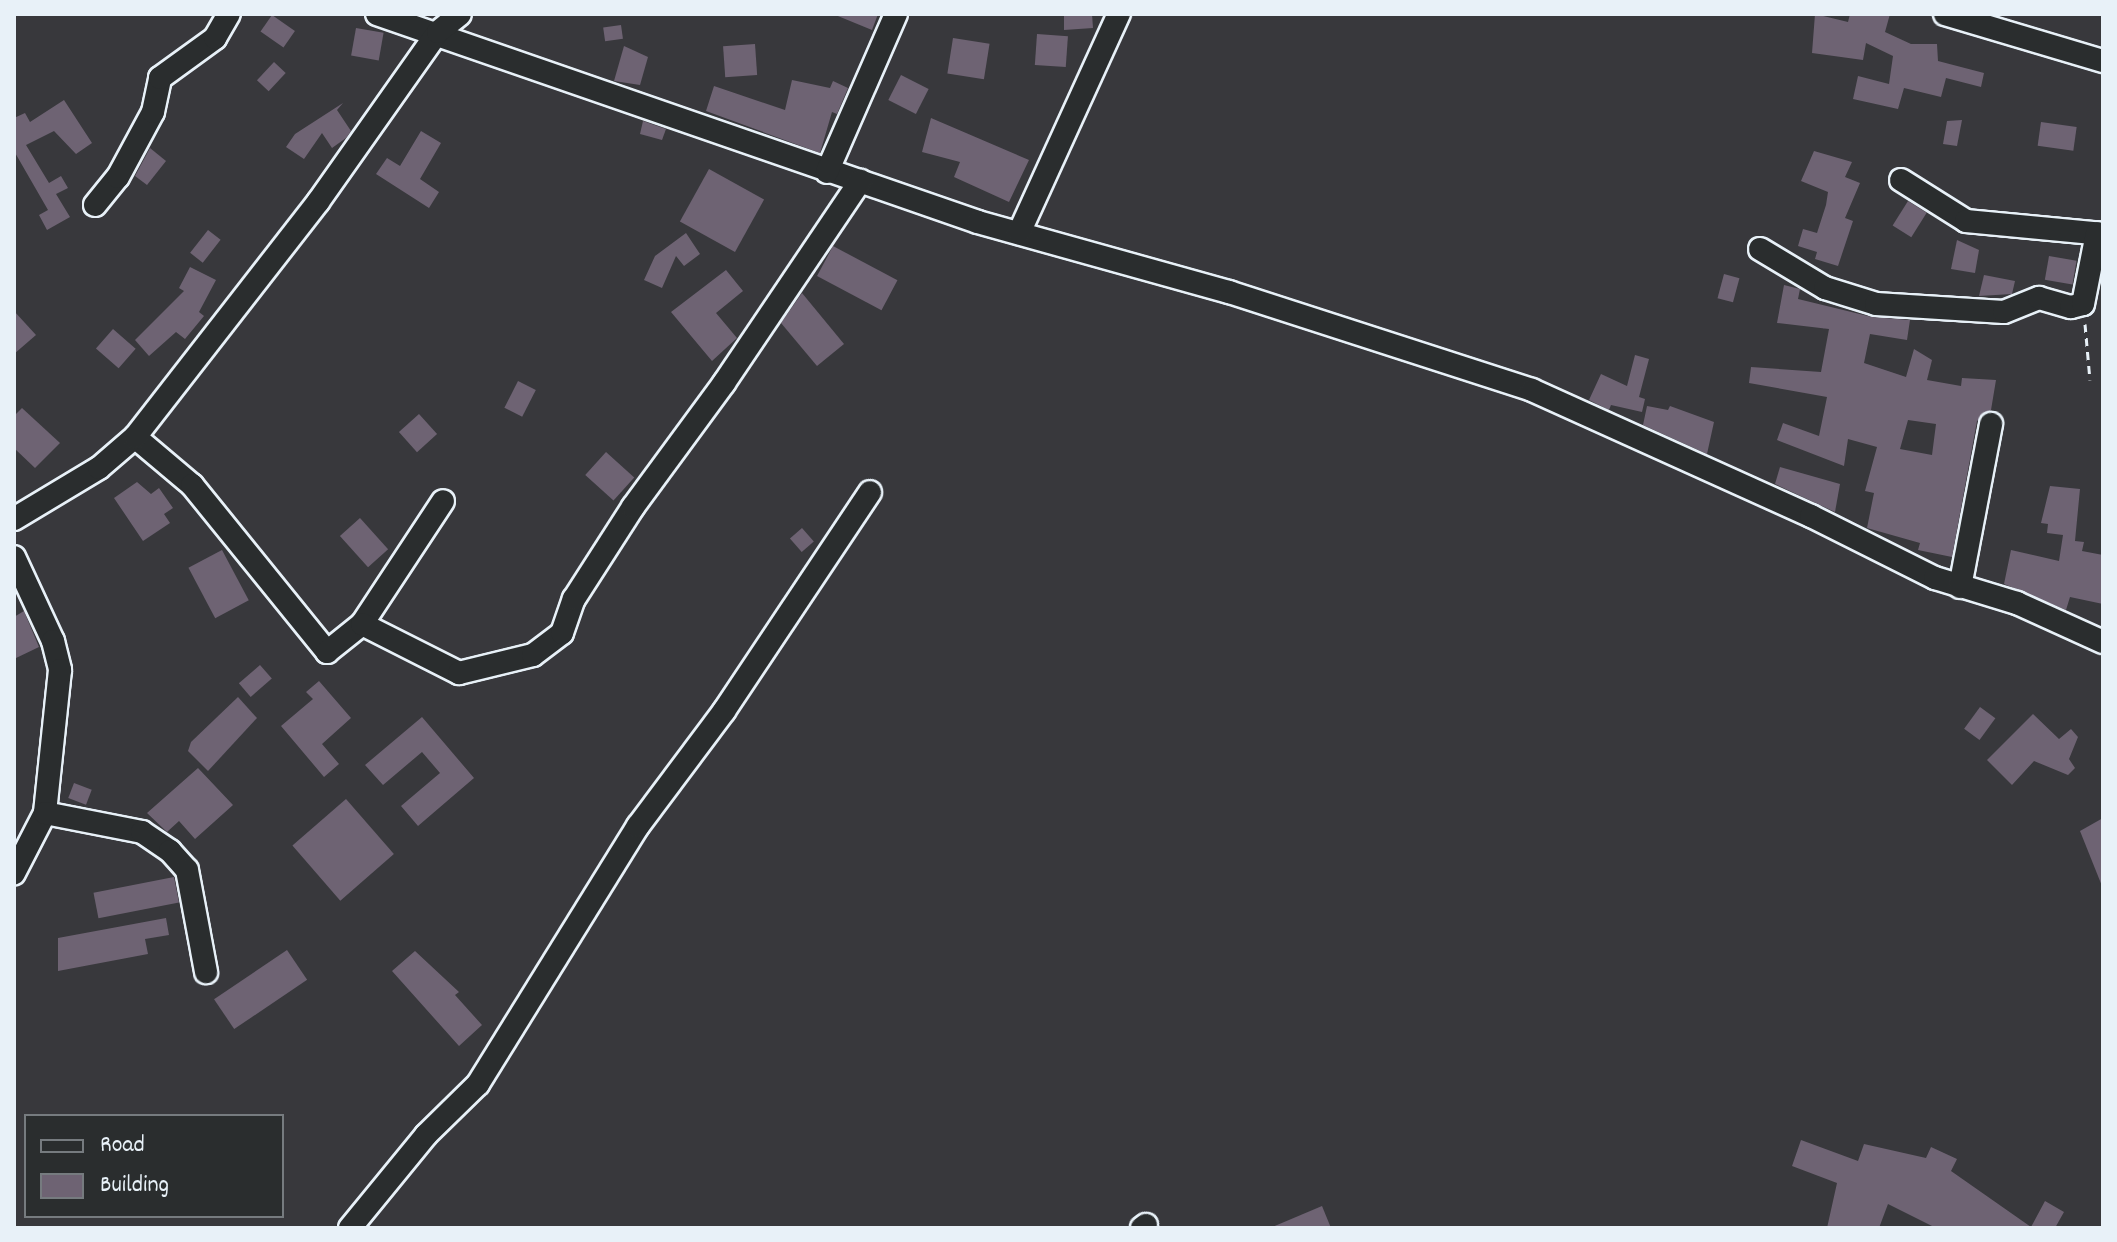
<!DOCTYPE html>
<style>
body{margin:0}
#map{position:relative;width:2117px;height:1242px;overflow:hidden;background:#38383c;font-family:Dekko,sans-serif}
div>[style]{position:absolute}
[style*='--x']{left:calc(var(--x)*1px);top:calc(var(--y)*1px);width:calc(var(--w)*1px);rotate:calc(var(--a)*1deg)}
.building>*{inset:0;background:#6e6373;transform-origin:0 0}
.path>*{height:3px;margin-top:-1.5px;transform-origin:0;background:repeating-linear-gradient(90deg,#e8f1f8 0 8px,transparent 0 14px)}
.roads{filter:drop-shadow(2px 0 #e8f1f8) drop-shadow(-2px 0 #e8f1f8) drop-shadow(0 2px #e8f1f8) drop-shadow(0 -2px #e8f1f8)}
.minor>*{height:22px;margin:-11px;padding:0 11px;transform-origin:11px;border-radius:11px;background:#2a2d2e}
span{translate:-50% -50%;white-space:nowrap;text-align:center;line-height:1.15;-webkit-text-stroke:8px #2a2d2e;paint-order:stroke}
.frame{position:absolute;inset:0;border:16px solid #e8f1f8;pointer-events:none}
.legend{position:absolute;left:24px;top:1114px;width:260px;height:104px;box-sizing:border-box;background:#2a2d2e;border:2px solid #767b7f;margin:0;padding:10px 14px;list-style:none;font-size:24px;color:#e8f1f8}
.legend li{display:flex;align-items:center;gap:16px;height:40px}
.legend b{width:40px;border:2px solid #767b7f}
</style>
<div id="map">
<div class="building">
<div style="clip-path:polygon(833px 14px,878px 14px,872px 30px)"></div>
<div style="clip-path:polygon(1064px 14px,1092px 14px,1093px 28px,1064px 30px)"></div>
<div style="clip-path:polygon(1815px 14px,1848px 22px,1850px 14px,1890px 14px,1885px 32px,1911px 44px,1937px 44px,1938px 61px,1984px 73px,1981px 87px,1946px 78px,1941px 97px,1904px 88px,1898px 109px,1853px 99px,1858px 76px,1889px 84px,1893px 56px,1866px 43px,1863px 60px,1812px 53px)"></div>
<div style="left:272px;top:15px;width:28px;height:20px;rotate:35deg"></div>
<div style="left:621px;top:25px;width:14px;height:18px;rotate:82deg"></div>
<div style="left:356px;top:28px;width:28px;height:28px;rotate:10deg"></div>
<div style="left:1037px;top:34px;width:31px;height:31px;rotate:4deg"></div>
<div style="left:953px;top:38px;width:37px;height:36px;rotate:9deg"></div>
<div style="left:755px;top:44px;width:31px;height:32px;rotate:86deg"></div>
<div style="clip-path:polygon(624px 46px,648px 57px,640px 85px,614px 81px)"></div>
<div style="left:274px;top:62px;width:16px;height:25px;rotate:43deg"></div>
<div style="left:901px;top:75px;width:31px;height:28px;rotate:27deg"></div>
<div style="clip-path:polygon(792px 80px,830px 88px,833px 81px,848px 88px,837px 114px,832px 112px,820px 153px,706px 111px,714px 86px,785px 110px)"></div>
<div style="clip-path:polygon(64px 100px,92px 143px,76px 154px,54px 131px,26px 145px,49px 183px,61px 176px,68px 188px,56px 194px,70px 217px,47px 230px,39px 215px,48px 210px,14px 151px,14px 118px,25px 113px,30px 122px)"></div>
<div style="clip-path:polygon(343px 103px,337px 110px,351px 131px,346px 138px,332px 148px,322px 133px,304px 159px,286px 147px,295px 134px)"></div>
<div style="clip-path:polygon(931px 118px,1029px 160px,1009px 202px,954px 177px,960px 162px,922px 152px)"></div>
<div style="clip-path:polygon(1962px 120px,1957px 146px,1943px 144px,1947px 121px)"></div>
<div style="clip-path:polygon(643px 121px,666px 129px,662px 140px,640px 134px)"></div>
<div style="left:2041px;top:122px;width:36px;height:24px;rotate:8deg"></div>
<div style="clip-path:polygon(421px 131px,441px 143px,420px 179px,439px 192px,429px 208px,376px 174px,387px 158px,400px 166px)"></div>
<div style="clip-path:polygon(150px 148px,166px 161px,147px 185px,135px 176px)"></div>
<div style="clip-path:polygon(1814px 151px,1852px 162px,1845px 177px,1860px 183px,1845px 218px,1853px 221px,1838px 266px,1815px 259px,1817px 252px,1798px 246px,1803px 229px,1817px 233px,1826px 205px,1828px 192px,1801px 181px)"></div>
<div style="left:709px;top:169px;width:63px;height:60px;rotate:29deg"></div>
<div style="left:1908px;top:201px;width:22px;height:29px;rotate:32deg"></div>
<div style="left:208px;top:230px;width:16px;height:29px;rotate:38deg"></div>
<div style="clip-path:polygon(686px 233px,700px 254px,684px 266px,676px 256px,662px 288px,644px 280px,655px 256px)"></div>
<div style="clip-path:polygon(1957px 240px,1979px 250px,1975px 273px,1951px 269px)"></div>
<div style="left:833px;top:246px;width:73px;height:34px;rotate:28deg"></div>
<div style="left:2049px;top:256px;width:28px;height:24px;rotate:10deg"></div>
<div style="clip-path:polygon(190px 267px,216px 280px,199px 312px,204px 316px,185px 339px,176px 332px,149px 356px,135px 340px,184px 291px,179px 288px)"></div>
<div style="clip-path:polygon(726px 270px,743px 291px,716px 313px,737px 338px,712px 361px,671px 312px)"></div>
<div style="left:1724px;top:274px;width:16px;height:25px;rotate:15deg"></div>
<div style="clip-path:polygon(1984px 275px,2015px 281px,2012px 294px,1979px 296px)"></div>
<div style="clip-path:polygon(evenodd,1784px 285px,1800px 289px,1798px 299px,1872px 317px,1910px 320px,1907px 340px,1870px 334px,1864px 363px,1906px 377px,1914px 349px,1932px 360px,1927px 380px,1961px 386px,1962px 378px,1996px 380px,1991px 410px,1977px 421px,1952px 557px,1918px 550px,1920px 543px,1867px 528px,1874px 493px,1865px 491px,1877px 447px,1848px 439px,1844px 466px,1777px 440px,1783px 423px,1819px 436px,1827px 397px,1749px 383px,1751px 367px,1821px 372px,1829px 329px,1777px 323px,1784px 285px,1908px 420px,1936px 424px,1932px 455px,1900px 449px,1908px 420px)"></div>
<div style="clip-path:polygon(802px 293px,844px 344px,817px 366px,781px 323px)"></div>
<div style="clip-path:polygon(14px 311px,36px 335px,14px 354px)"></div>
<div style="left:113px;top:329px;width:30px;height:26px;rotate:41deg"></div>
<div style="clip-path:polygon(1635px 355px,1649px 359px,1639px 397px,1645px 399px,1642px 412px,1611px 405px,1609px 410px,1589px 400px,1601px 374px,1627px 386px)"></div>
<div style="left:518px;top:381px;width:20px;height:30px;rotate:27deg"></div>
<div style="clip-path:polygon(1647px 406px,1668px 410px,1670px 406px,1714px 422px,1707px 454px,1643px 425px)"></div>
<div style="clip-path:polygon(22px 408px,60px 443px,35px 468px,14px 448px,14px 416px)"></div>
<div style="left:419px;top:414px;width:27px;height:27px;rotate:48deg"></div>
<div style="left:606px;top:452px;width:38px;height:31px;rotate:42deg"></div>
<div style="clip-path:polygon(1780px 467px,1840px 484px,1835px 512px,1775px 484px)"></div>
<div style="clip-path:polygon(137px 482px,151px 494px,159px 488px,173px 508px,164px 514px,170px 523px,143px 541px,114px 498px)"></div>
<div style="clip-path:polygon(2050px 486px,2080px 489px,2075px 541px,2084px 542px,2082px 551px,2103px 555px,2103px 604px,2070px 597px,2066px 610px,2004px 584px,2011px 550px,2059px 561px,2063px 535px,2047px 533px,2048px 524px,2041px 523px)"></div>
<div style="left:360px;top:518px;width:42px;height:27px;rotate:48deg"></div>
<div style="left:802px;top:528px;width:18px;height:16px;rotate:49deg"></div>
<div style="left:222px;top:550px;width:57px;height:38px;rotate:62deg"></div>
<div style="clip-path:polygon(24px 611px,39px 647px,14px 659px,14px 617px)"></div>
<div style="left:260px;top:665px;width:18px;height:28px;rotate:49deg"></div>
<div style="clip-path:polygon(319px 681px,351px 718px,322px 744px,339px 764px,324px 777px,281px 726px,313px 699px,306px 692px)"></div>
<div style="clip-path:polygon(238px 697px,257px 718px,208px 771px,188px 751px,191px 742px)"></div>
<div style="left:1980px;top:707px;width:19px;height:27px;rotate:36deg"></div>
<div style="clip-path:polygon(2033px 714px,2059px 739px,2071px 729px,2078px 737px,2069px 759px,2075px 768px,2068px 775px,2034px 761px,2012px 785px,1987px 760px)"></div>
<div style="clip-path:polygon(422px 717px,474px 778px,418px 826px,401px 806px,440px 773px,422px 752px,383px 785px,365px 765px)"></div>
<div style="clip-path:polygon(198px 768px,233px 805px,195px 839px,179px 821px,167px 832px,147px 813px)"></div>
<div style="left:74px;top:783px;width:19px;height:16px;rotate:21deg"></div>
<div style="left:346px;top:799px;width:73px;height:71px;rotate:49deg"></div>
<div style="clip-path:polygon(2103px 818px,2103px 886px,2102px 886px,2080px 831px)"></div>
<div style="left:174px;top:877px;width:26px;height:82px;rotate:79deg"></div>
<div style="clip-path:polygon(166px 918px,169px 935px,145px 939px,148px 954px,58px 971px,58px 938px)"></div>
<div style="left:287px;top:950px;width:36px;height:88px;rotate:56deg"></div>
<div style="clip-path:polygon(415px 951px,459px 992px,455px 995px,482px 1025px,459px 1046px,392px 971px)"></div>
<div style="clip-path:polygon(1801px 1140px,1858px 1161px,1864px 1144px,1926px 1158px,1931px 1147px,1957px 1159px,1951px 1171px,2031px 1227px,2045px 1201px,2064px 1212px,2055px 1228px,1936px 1228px,1888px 1204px,1879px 1228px,1827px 1228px,1837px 1183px,1792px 1166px)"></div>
<div style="clip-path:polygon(1322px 1206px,1331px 1228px,1270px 1228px)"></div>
</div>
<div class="path">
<div style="--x:2085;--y:324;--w:56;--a:84.9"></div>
</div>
<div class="roads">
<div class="minor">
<div style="--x:377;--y:14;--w:636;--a:19.09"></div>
<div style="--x:978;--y:222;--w:261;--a:15.6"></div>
<div style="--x:1229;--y:292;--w:318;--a:17.9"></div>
<div style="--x:1532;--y:390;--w:306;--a:24.3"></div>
<div style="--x:1811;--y:516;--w:139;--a:26.6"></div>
<div style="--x:1935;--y:578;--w:86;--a:17"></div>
<div style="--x:2017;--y:603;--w:94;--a:24.4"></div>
<div style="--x:1945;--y:14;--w:165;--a:16.6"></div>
<div style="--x:827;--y:172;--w:172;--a:-66.4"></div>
<div style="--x:1901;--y:180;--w:77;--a:32.2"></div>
<div style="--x:1966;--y:221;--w:138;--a:5.4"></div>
<div style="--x:95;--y:205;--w:36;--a:-51"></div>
<div style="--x:118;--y:177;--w:74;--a:-61.7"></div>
<div style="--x:153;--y:112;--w:35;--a:-78"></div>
<div style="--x:160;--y:78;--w:68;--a:-36"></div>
<div style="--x:215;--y:38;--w:28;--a:-60"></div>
<div style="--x:1019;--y:233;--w:241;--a:-65.5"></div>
<div style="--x:1760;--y:249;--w:76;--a:31"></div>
<div style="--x:1825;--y:288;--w:53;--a:17.4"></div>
<div style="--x:1876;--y:304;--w:128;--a:3.6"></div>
<div style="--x:2004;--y:312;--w:38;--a:-22"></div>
<div style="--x:2039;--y:298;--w:33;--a:16"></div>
<div style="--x:2071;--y:307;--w:12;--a:-14"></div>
<div style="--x:2083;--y:304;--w:72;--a:-78.8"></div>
<div style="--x:135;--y:437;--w:75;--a:40.1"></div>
<div style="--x:192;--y:485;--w:215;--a:51"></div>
<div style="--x:327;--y:652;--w:45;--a:-38.7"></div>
<div style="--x:362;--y:624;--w:147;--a:-56.6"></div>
<div style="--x:14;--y:519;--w:99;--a:-31"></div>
<div style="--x:99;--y:468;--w:48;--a:-40.7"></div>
<div style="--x:135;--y:437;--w:298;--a:-52.1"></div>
<div style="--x:318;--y:202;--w:208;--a:-54.8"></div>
<div style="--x:438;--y:32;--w:28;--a:-39"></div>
<div style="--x:14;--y:557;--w:93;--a:65.1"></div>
<div style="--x:53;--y:641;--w:30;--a:76"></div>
<div style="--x:60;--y:670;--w:144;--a:96"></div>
<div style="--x:45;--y:813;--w:68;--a:117.3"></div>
<div style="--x:1960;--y:587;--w:166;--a:-79.2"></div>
<div style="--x:362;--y:624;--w:109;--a:26.8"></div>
<div style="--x:459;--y:673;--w:76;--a:-13.7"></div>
<div style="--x:533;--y:655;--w:36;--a:-37"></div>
<div style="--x:562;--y:633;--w:36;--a:-71"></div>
<div style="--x:574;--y:599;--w:109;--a:-57.3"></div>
<div style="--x:633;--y:507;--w:154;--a:-53.7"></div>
<div style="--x:724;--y:383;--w:244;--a:-56"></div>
<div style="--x:45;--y:813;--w:99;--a:11.1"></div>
<div style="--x:142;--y:832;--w:34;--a:34"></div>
<div style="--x:170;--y:851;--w:25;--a:48"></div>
<div style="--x:187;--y:870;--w:104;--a:79.4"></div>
<div style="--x:350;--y:1228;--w:120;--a:-50.7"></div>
<div style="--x:426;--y:1135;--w:73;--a:-44.4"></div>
<div style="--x:478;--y:1084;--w:304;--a:-58.2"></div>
<div style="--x:638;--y:826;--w:144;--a:-53.2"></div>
<div style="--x:724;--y:711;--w:263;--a:-56.3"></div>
<div style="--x:1142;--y:1228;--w:5;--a:-37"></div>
</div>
</div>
<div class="frame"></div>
<ul class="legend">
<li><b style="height:10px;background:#2a2d2e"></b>Road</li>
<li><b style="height:22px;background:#6e6373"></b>Building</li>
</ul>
</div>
